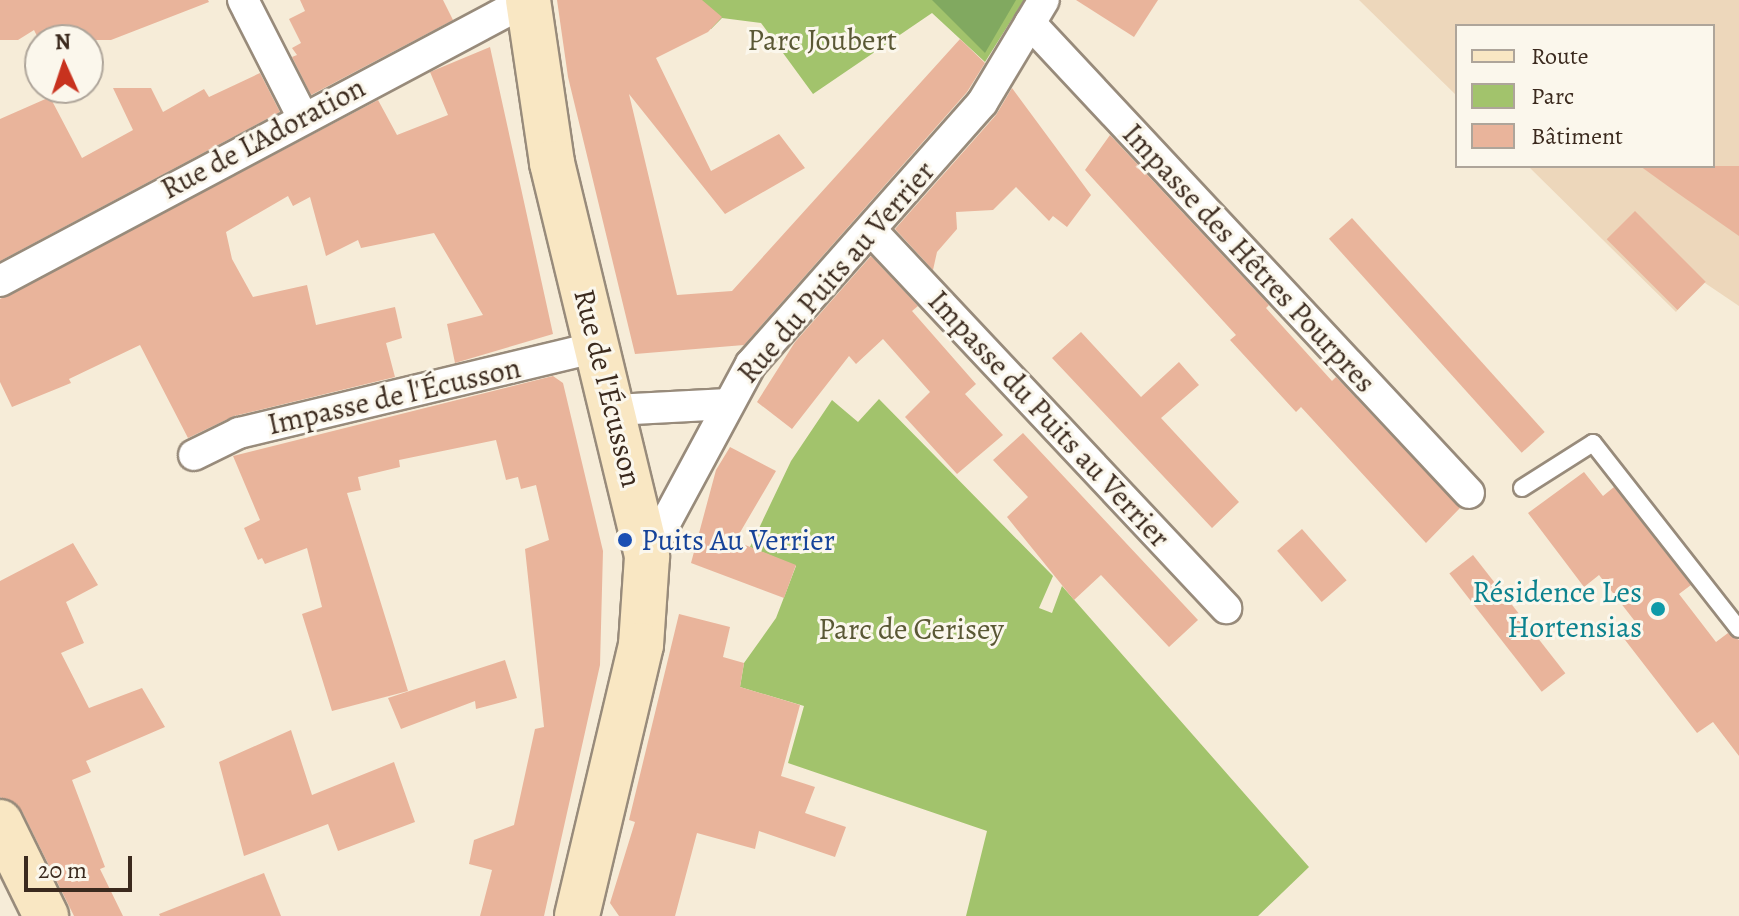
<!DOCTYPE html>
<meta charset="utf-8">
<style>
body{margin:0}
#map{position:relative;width:1739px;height:916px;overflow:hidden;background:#f6ecd8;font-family:Alegreya,serif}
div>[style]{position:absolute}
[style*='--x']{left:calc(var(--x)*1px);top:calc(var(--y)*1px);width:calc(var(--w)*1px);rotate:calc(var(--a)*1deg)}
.built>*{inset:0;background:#edd7bb}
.green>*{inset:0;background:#a2c36c}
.forest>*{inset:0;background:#81a960}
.building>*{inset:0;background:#e9b49b;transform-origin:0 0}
.roads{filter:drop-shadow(2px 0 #988b7b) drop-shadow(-2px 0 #988b7b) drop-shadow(0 2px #988b7b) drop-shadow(0 -2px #988b7b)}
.lane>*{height:16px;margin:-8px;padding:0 8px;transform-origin:8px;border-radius:8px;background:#fff}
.street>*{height:30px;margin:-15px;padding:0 15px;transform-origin:15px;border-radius:15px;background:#fff}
.secondary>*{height:44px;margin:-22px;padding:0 22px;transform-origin:22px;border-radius:22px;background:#f9e7c3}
.dots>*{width:22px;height:22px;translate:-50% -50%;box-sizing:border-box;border:4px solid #fbf7ec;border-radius:50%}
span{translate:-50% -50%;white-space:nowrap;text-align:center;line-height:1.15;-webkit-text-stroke:6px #fbf7ec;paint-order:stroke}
.park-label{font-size:30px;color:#5a5835}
.street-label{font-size:30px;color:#3b2a1e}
.transit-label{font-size:30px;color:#164399}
.left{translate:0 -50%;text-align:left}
.culture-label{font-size:30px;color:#0d838f}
.right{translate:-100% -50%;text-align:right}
.legend{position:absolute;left:1455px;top:24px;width:260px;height:144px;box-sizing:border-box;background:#fbf7ec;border:2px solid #aea59a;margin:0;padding:10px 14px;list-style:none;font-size:24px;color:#3b2a1e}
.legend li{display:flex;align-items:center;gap:16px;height:40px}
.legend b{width:40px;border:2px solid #aea59a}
.north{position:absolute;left:24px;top:24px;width:80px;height:80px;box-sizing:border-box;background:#fbf7ec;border:2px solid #aea59a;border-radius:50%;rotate:357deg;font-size:22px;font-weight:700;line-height:32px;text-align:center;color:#3b2a1e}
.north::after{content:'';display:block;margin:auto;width:28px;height:36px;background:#c8321e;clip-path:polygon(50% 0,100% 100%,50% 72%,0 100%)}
.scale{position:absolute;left:24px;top:856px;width:108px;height:36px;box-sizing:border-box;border:4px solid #3b2a1e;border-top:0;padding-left:10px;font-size:24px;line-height:28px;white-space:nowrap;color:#3b2a1e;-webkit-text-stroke:6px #fbf7ec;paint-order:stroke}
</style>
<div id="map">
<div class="built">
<div style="clip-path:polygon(1359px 0,1739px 0,1739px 306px,1702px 281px,1676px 312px,1528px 166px,1713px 166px,1713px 26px,1457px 26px,1457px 96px)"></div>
</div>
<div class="green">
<div style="clip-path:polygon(676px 0,1024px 0,985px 62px,932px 13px,813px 94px,761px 23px,722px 18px,711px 29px)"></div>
<div style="clip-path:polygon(879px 399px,1053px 576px,1039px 608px,1052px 613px,1062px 586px,1309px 867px,1258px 916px,966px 916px,987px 831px,788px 763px,804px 706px,740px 687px,744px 663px,776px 618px,796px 566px,750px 547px,791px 461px,832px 400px,858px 422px)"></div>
</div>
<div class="forest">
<div style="clip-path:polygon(932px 0,1016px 0,985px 53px)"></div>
</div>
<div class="building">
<div style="clip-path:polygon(0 0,208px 0,209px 2px,111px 40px,39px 40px,34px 30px,18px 40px,0 40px)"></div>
<div style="clip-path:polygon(300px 0,443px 0,453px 20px,311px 95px,292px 57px,297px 55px,292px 48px,301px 43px,289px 19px,305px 11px)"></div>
<div style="clip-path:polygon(557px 0,702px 0,722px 17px,708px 32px,656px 58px,711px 171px,779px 134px,805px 168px,725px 214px,629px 94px,677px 295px,732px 291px,960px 39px,985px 63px,967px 92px,744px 345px,635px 354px,568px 77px)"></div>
<div style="clip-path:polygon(1076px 0,1158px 0,1134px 37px)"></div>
<div style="clip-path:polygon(490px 47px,553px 334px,455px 363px,447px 324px,483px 315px,434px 233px,361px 248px,358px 240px,326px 256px,310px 197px,293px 206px,288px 196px,226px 232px,232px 259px,253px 297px,307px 285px,316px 325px,395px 307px,402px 338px,386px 343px,395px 377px,234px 416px,188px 438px,140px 345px,69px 379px,71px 383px,12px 407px,0 382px,0 299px,378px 100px,397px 135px,448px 115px,430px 72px)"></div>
<div style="clip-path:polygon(260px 73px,280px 112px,0 261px,0 119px,50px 97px,82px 158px,133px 130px,113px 88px,151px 88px,163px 112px,204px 89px,209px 97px)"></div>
<div style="clip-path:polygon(1012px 88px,1091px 195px,1067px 227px,1053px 216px,1049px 221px,1016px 187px,993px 210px,956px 212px,957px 229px,937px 252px,933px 270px,895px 229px,996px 115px)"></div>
<div style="clip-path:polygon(1110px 135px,1269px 305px,1266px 308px,1332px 381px,1336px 377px,1460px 508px,1426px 543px,1301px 407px,1296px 412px,1230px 340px,1236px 335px,1085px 170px)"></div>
<div style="clip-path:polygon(1640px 166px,1739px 166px,1739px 236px,1676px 192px)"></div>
<div style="left:1635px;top:211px;width:100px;height:40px;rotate:45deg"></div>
<div style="left:1352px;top:218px;width:288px;height:31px;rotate:48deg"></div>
<div style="clip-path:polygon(871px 256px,918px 306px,912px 311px,976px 384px,965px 394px,1003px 435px,957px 474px,905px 417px,930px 392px,883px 339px,856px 364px,849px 356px,792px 429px,757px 402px,795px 342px)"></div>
<div style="clip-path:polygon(1081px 332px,1141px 397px,1179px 362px,1199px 385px,1161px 418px,1239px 502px,1212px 528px,1052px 358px)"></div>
<div style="clip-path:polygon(553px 376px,563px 383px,603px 551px,600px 665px,544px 916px,480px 916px,492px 870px,469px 864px,474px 840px,514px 825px,535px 729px,544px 727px,525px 549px,549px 540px,536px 485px,521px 489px,518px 477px,506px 480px,496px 440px,399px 460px,400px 467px,358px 477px,361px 490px,347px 493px,408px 691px,332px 711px,302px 614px,322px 607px,307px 548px,265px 564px,262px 558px,258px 560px,244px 528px,260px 520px,233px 456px)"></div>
<div style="clip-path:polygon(1023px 433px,1198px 620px,1169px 647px,1101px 575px,1074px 600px,1007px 517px,1028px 497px,993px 460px)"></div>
<div style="clip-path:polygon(730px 447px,776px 471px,735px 541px,796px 565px,784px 598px,691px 563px,716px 470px)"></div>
<div style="clip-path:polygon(1584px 472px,1603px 496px,1614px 487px,1691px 585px,1679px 594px,1716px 642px,1728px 633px,1739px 640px,1739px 756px,1713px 722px,1697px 733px,1622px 636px,1637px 624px,1599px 575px,1584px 587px,1528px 513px)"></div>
<div style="left:1302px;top:529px;width:68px;height:33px;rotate:49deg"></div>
<div style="clip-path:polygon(73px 543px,98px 585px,66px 602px,84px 643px,61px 653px,89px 708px,142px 688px,165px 727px,86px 761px,91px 772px,72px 780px,105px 867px,100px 869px,123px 916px,74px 916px,22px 811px,0 797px,0 581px)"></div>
<div style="left:1473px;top:555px;width:150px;height:30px;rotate:52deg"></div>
<div style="clip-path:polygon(679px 614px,730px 627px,723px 657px,744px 663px,740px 687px,800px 705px,781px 776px,815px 787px,805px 813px,846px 827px,835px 857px,759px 831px,755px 849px,697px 833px,675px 916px,619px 916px,610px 903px,635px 822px,629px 820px)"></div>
<div style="clip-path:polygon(505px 660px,517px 698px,476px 709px,475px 701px,401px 729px,388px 698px)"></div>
<div style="clip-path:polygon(291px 730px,312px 795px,394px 762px,415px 822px,338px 851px,328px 824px,244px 856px,219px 762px)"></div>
<div style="clip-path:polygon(264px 873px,281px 916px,160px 916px,159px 914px)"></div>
</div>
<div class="roads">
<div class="lane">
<div style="--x:1522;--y:488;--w:84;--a:-32.4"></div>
<div style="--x:1593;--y:443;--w:236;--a:51.9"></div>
</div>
<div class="street">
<div style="--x:243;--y:0;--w:130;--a:63"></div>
<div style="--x:1030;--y:23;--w:643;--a:46.95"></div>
<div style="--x:871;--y:230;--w:519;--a:46.8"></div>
<div style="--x:0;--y:281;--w:598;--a:-28.02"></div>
<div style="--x:614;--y:410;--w:114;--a:-3"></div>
<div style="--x:194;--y:455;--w:50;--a:-26.1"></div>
<div style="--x:239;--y:433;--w:369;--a:-13.5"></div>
<div style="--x:647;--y:557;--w:219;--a:-61.7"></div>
<div style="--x:751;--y:364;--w:349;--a:-48.5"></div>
<div style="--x:982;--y:103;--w:120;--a:-59"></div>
</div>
<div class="secondary">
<div style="--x:528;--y:0;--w:165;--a:81.6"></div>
<div style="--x:552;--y:163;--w:405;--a:76.4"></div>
<div style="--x:647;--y:557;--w:88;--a:93.9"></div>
<div style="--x:641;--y:645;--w:278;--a:103.3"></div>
<div style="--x:0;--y:822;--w:105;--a:63.9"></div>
</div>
</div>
<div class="dots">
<div style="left:625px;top:540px;background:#1a4fb4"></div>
<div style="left:1658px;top:609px;background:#0f9aa8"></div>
</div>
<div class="park-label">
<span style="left:822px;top:40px">Parc Joubert</span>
<span style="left:911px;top:629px">Parc de Cerisey</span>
</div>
<div class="street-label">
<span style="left:263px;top:138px;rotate:-28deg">Rue de L'Adoration</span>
<span style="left:1249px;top:258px;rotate:47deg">Impasse des Hêtres Pourpres</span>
<span style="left:836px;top:272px;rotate:-49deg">Rue du Puits au Verrier</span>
<span style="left:608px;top:388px;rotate:76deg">Rue de l'Écusson</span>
<span style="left:394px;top:396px;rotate:-13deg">Impasse de l'Écusson</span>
<span style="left:1049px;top:419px;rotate:47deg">Impasse du Puits au Verrier</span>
</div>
<div class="transit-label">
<span class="left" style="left:641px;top:540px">Puits Au Verrier</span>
</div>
<div class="culture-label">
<span class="right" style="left:1642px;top:609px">Résidence Les<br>Hortensias</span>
</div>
<ul class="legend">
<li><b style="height:10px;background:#f9e7c3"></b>Route</li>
<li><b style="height:22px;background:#a2c36c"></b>Parc</li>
<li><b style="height:22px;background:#e9b49b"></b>Bâtiment</li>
</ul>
<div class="north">N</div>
<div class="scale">20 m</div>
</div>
